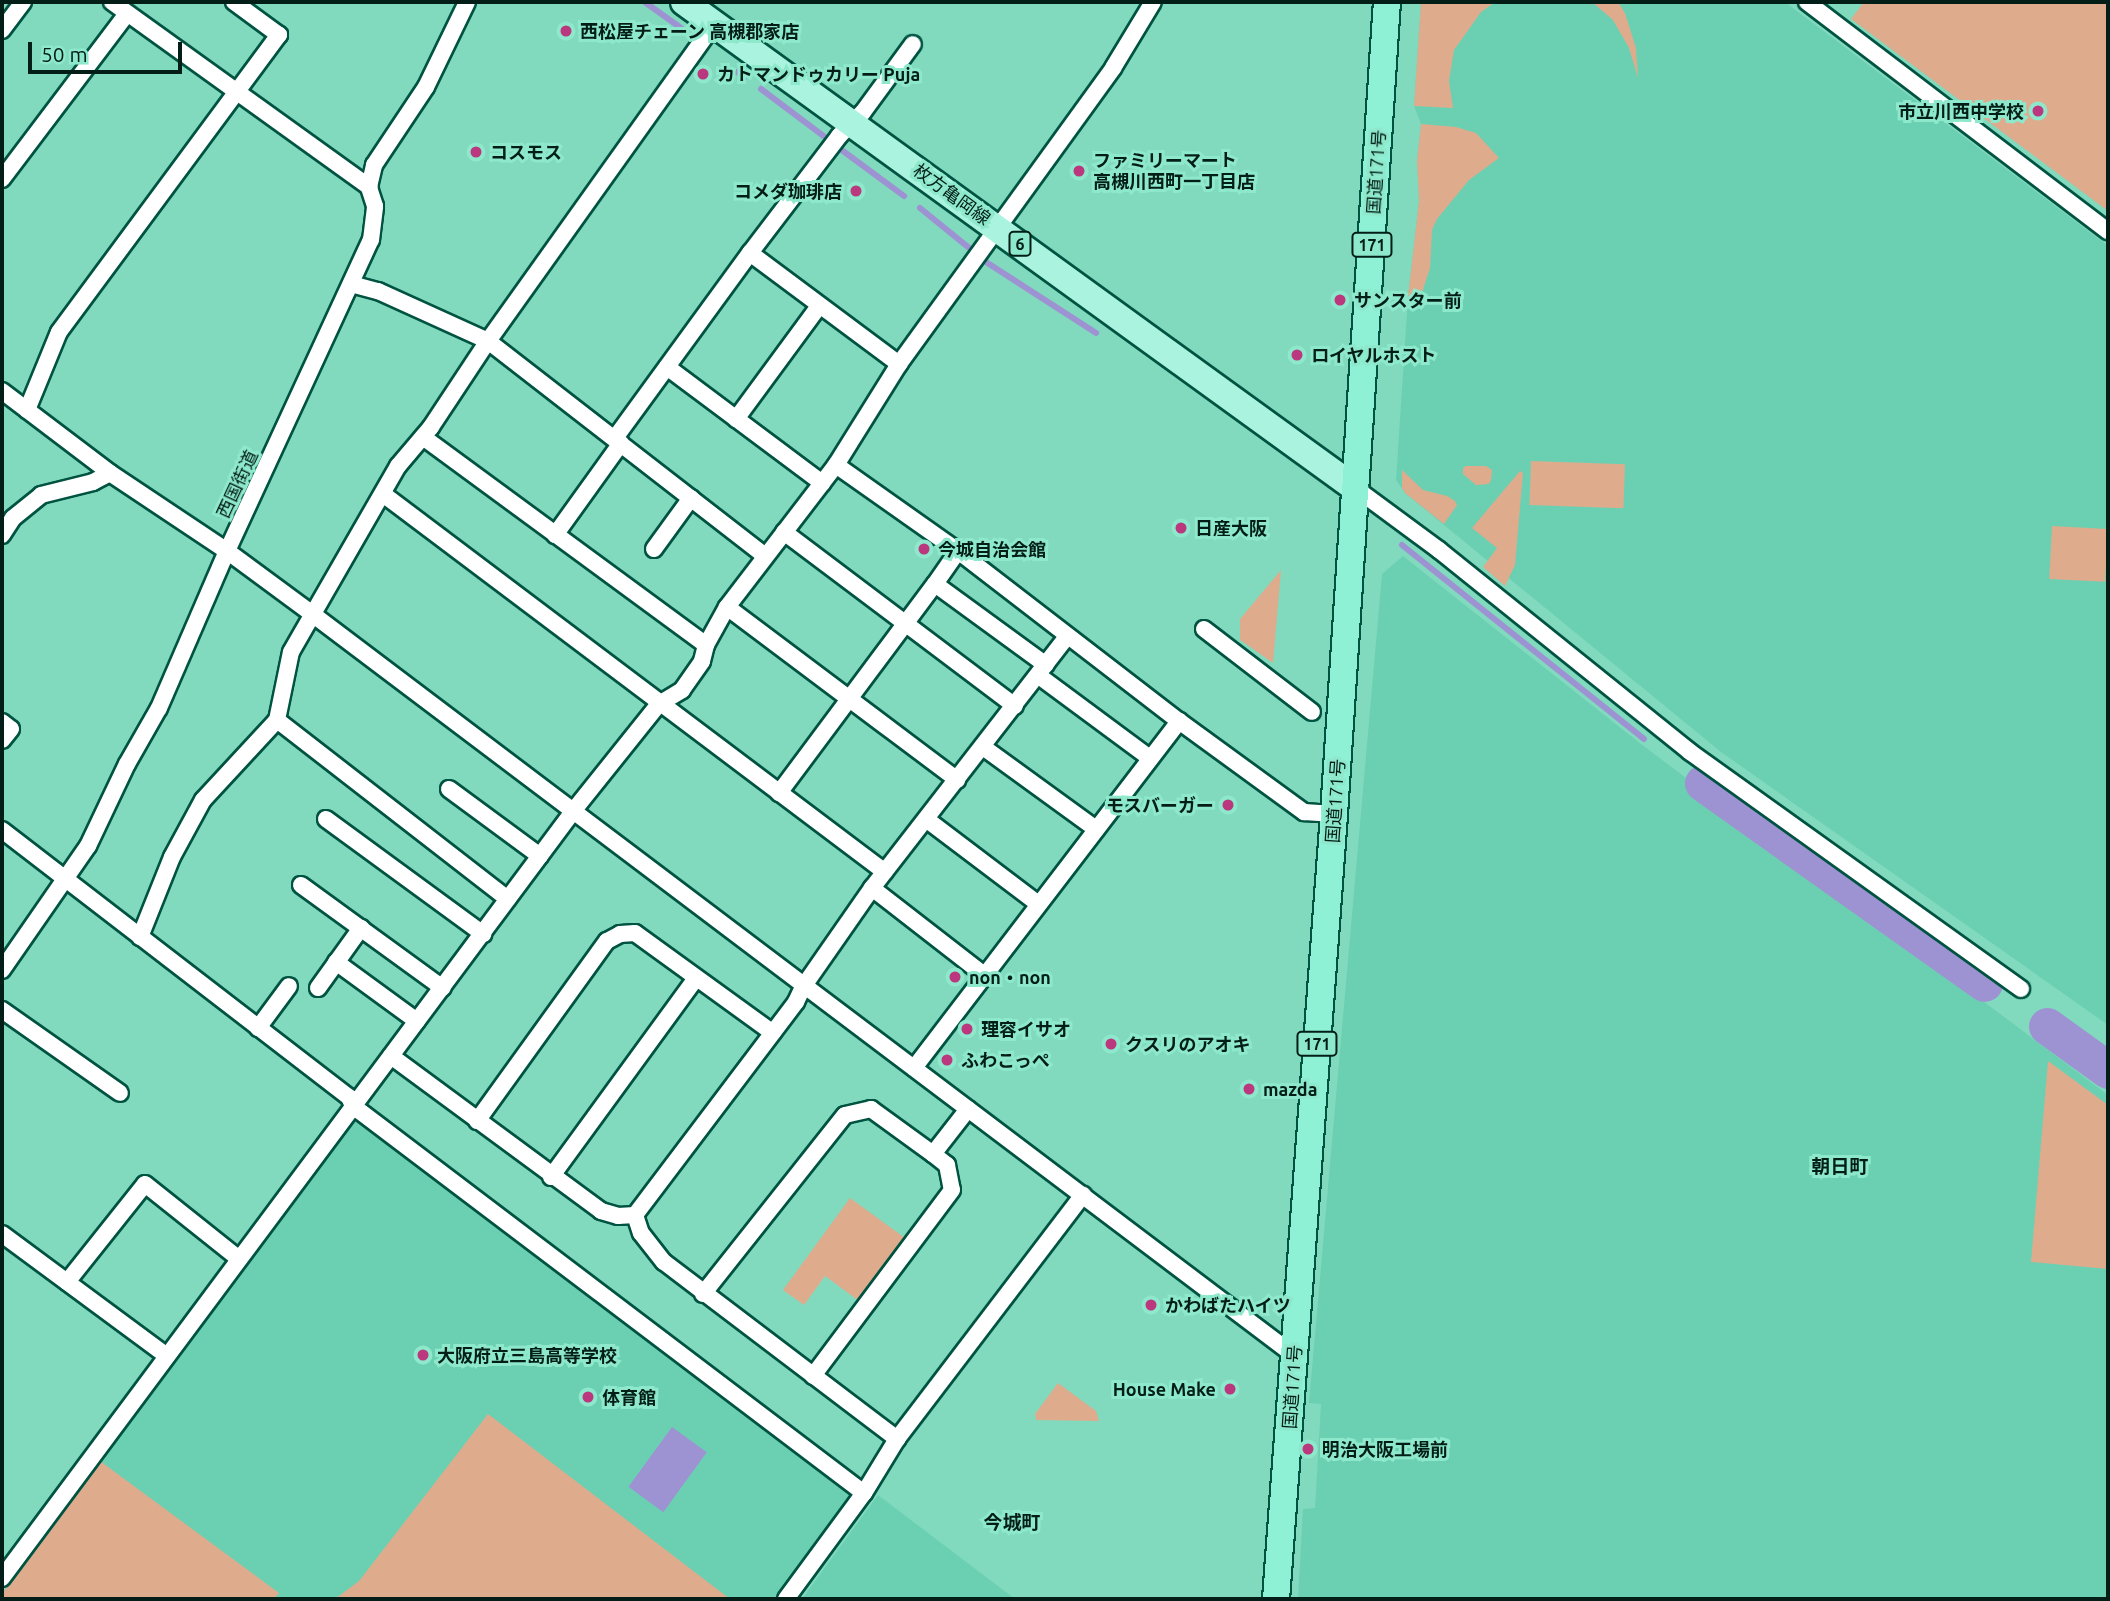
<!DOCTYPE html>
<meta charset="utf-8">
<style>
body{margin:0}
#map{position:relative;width:2110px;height:1601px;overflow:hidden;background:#81dabe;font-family:Ubuntu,"Noto Sans JP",sans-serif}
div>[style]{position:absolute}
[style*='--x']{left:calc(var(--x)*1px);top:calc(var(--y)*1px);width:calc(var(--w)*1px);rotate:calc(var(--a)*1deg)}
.built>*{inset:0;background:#6bd0b2}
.green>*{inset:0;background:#deab8d;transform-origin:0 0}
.water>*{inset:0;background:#9e93d2;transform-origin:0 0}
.stream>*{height:6px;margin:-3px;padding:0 3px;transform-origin:3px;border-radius:3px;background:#9e93d2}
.river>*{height:37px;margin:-18.5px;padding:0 18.5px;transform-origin:18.5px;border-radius:18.5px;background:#9e93d2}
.roads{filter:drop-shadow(2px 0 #005341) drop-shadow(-2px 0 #005341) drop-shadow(0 2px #005341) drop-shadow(0 -2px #005341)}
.minor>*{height:16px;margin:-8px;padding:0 8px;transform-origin:8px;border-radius:8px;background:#fff}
.primary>*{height:26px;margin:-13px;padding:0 13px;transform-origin:13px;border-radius:13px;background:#aaf4df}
.trunk>*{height:26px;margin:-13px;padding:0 13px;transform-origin:13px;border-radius:13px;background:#8ef0d4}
.dots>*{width:19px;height:19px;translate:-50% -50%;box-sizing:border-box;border:4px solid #8ee8cb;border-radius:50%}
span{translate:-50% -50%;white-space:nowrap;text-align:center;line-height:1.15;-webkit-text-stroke:6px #8ee8cb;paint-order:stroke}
.shield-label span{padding:2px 5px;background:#8ee8cb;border:2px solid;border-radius:5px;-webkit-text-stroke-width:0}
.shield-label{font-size:16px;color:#021e16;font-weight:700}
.poi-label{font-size:18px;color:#021e16;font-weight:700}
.left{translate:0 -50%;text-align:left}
.right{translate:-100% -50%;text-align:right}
.street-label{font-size:18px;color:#021e16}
.neighbourhood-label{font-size:19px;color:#021e16;font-weight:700}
.frame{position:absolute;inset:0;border:4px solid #021e16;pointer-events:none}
.scale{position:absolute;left:28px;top:42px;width:154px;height:32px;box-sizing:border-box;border:4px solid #021e16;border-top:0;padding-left:9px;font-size:21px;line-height:24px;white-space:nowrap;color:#021e16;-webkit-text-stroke:5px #8ee8cb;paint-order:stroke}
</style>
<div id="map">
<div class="built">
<div style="clip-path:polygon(1421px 2px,1785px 2px,2108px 246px,2108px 1025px,1721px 752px,1405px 493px,1396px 480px,1408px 297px,1419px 201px,1417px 161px,1421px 124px,1414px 106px)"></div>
<div style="clip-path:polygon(1403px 556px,1641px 744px,2108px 1095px,2108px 1599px,1298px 1599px,1303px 1509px,1315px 1508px,1321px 1404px,1309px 1403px,1382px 574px)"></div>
<div style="clip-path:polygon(359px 1121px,852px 1494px,851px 1502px,778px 1599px,2px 1599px,2px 1594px,348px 1122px)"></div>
<div style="clip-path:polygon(878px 1495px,1015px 1599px,802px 1599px)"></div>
</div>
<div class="green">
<div style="clip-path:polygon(1421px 2px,1495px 2px,1481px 12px,1454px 50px,1449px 81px,1453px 108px,1414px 106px)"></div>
<div style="clip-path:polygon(1592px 2px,1618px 2px,1625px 13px,1636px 48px,1638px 78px,1629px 48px,1613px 20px)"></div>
<div style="clip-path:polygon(1864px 2px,2108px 2px,2108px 211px,1851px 19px)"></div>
<div style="clip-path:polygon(1421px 124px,1456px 127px,1476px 133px,1499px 158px,1469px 180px,1437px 219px,1432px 230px,1430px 268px,1420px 299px,1408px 297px,1419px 201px,1417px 161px)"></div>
<div style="left:1531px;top:461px;width:94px;height:44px;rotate:2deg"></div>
<div style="clip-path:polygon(1466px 466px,1486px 466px,1492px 470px,1491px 480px,1489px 484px,1476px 485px,1463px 474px,1463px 468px)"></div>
<div style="clip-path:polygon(1402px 470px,1423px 490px,1447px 496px,1455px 501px,1457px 505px,1444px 524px,1405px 493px,1402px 488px)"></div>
<div style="clip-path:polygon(1520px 471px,1523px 473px,1515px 565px,1505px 586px,1483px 567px,1497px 548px,1472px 528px)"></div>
<div style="left:2052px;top:526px;width:56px;height:53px;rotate:3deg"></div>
<div style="clip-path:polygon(1281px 570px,1273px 663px,1240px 640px,1240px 619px)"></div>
<div style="clip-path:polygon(2048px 1061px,2108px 1105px,2108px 1269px,2031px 1262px)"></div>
<div style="clip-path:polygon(850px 1198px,905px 1238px,859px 1301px,825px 1276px,804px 1305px,783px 1290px)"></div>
<div style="clip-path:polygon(1058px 1383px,1096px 1411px,1099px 1421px,1036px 1420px,1035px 1414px)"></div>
<div style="clip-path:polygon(488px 1414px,730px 1599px,335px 1599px,359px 1581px)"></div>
<div style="clip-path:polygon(100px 1461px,279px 1593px,274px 1599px,2px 1599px,2px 1594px)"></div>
</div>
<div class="water">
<div style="left:672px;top:1427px;width:43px;height:74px;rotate:36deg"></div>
</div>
<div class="stream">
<div style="--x:646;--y:3;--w:43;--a:35.5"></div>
<div style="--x:737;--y:72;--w:9;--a:32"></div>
<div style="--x:761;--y:89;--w:85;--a:36.9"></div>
<div style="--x:839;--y:148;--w:81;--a:36.4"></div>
<div style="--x:920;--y:208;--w:62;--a:39.1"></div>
<div style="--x:986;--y:262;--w:131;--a:32.8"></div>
<div style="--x:1402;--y:545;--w:310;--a:38.7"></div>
</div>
<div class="river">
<div style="--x:1703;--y:783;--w:345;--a:35.4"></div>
<div style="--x:2047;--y:1026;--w:75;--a:35.8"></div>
</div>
<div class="roads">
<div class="minor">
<div style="--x:112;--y:2;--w:317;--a:35.7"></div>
<div style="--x:1807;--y:2;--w:378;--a:37.3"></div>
<div style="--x:2;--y:30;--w:35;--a:-53"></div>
<div style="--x:2;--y:179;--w:207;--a:-52.9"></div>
<div style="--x:750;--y:253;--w:186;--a:36.7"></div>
<div style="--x:351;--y:284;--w:28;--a:15"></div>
<div style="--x:378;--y:291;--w:121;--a:24.4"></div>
<div style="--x:488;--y:341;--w:351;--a:37.8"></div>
<div style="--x:667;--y:367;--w:194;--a:36.8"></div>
<div style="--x:2;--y:391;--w:136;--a:37.2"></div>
<div style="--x:110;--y:473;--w:141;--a:33.7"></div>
<div style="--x:227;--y:551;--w:104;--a:36.4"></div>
<div style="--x:311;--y:613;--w:1232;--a:37.05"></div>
<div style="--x:27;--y:410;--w:84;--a:-67.7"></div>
<div style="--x:59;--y:332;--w:370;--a:-53.5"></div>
<div style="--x:279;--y:35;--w:56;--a:-143.7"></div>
<div style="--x:736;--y:419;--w:140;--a:-53.7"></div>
<div style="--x:423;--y:437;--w:351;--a:36.3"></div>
<div style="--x:615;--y:438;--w:229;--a:-53.9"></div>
<div style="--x:750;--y:253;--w:147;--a:-52.7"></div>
<div style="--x:839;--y:136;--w:34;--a:-45"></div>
<div style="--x:863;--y:112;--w:84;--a:-53.7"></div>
<div style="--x:836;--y:465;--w:149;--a:35.2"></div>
<div style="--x:958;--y:551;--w:279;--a:37.6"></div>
<div style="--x:1179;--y:721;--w:155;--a:36.1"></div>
<div style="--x:1304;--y:812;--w:30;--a:4"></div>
<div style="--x:1355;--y:488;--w:104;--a:36.4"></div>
<div style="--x:1439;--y:550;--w:322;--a:38.8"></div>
<div style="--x:1690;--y:752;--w:407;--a:35.6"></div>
<div style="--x:383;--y:494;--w:628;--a:36.98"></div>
<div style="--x:784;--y:532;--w:289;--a:37"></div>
<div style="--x:2;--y:535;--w:20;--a:-57"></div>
<div style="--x:13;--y:518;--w:36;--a:-39"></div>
<div style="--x:41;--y:495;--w:54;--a:-14"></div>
<div style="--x:93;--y:482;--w:19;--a:-28"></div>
<div style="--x:555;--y:535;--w:113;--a:-54.3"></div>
<div style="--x:654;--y:549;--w:63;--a:-54"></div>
<div style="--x:935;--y:584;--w:40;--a:-55.1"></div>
<div style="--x:727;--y:607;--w:288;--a:36.9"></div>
<div style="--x:1204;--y:629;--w:136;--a:37.5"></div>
<div style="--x:1039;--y:676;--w:138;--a:36.5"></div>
<div style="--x:277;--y:720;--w:292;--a:37.8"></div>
<div style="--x:2;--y:722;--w:11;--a:38"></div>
<div style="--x:11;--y:729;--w:14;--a:129"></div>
<div style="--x:983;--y:747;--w:140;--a:36"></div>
<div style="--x:449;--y:789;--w:113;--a:36.4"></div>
<div style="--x:779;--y:793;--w:261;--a:-53.3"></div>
<div style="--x:935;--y:584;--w:137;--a:36.1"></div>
<div style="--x:326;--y:819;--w:195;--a:36.2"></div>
<div style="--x:926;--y:819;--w:139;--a:37.1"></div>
<div style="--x:2;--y:830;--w:438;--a:37.6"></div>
<div style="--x:349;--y:1097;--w:10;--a:66"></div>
<div style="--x:353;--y:1106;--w:641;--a:37.14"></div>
<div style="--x:301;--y:885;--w:175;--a:36"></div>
<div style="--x:872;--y:888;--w:140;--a:37.8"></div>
<div style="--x:140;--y:937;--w:86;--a:-68.2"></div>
<div style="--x:172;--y:857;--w:65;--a:-61.5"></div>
<div style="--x:203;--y:800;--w:109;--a:-47.2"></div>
<div style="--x:277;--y:720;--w:69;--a:-78.4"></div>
<div style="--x:291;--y:652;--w:215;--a:-60.1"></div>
<div style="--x:398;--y:466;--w:51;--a:-49.8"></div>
<div style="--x:431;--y:427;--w:103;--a:-56.5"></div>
<div style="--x:488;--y:341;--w:389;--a:-54.5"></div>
<div style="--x:336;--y:962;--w:100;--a:36.1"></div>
<div style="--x:2;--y:970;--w:151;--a:-55.3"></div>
<div style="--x:88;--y:846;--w:91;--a:-64.6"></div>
<div style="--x:127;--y:764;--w:64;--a:-60.3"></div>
<div style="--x:159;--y:708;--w:171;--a:-66.6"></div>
<div style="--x:227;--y:551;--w:343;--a:-65.2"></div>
<div style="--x:371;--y:240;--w:34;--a:-83"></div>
<div style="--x:375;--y:206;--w:20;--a:-108"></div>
<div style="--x:369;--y:187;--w:23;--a:-77"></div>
<div style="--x:374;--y:165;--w:94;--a:-56.3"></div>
<div style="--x:426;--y:87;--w:94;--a:-64.2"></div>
<div style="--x:318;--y:988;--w:74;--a:-54.4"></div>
<div style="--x:2;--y:1010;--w:144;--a:35.1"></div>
<div style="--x:258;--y:1028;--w:52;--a:-53.6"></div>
<div style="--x:391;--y:1056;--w:261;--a:36.4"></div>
<div style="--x:601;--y:1211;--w:18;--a:16"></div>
<div style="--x:618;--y:1216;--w:17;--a:-3"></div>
<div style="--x:635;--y:1215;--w:19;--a:72"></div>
<div style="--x:641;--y:1233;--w:37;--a:52"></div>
<div style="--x:664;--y:1262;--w:293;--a:37.2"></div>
<div style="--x:914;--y:1068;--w:437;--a:-52.6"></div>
<div style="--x:477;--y:1121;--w:222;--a:-54.2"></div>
<div style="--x:607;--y:941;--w:15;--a:-28"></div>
<div style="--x:620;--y:934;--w:15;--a:-4"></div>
<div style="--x:635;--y:933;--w:170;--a:35.9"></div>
<div style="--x:933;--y:1154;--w:57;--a:-52.1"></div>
<div style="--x:551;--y:1177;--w:246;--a:-53.9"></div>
<div style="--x:635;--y:1215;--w:267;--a:-52.9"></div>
<div style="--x:796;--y:1002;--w:17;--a:-65"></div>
<div style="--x:803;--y:987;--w:121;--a:-55.1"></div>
<div style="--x:872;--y:888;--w:318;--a:-52.2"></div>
<div style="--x:2;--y:1234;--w:205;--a:36.5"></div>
<div style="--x:67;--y:1282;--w:125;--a:-51.5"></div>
<div style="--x:145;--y:1184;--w:120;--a:38.6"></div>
<div style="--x:703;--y:1294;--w:228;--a:-51.6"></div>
<div style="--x:845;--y:1115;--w:27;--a:-13"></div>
<div style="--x:871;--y:1109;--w:77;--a:36"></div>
<div style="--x:933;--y:1154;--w:18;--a:38"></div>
<div style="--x:947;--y:1165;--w:25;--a:79"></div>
<div style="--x:952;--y:1190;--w:232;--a:126.8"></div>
<div style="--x:2;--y:1578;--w:958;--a:-53.32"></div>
<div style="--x:574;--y:810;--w:136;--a:-51.3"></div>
<div style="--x:659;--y:704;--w:27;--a:-31"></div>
<div style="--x:682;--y:690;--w:35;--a:-55"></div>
<div style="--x:702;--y:661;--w:16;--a:-76"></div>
<div style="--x:706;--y:645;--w:43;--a:-61.1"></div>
<div style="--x:727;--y:607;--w:179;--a:-52.5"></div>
<div style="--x:836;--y:465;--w:119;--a:-58"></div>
<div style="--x:899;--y:364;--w:365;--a:-54.1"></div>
<div style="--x:1113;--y:68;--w:77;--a:-58.8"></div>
<div style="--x:786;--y:1599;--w:132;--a:-53.7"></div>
<div style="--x:864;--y:1493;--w:63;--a:-58.6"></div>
<div style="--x:897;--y:1439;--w:307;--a:-52.7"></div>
</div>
<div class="primary">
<div style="--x:684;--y:2;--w:829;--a:35.92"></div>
</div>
<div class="trunk">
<div style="--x:1276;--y:1599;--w:787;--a:-85.77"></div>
<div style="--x:1334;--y:814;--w:814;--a:-86.27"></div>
</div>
</div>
<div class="dots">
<div style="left:566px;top:31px;background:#bb387e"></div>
<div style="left:703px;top:74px;background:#bb387e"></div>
<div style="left:2038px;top:111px;background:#bb387e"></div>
<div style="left:476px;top:152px;background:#bb387e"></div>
<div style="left:1079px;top:171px;background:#bb387e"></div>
<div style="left:856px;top:191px;background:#bb387e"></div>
<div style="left:1340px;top:300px;background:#bb387e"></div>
<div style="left:1297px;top:355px;background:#bb387e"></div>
<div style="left:1181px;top:528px;background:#bb387e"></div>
<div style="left:924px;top:549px;background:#bb387e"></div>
<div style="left:1228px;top:805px;background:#bb387e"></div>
<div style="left:955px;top:977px;background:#bb387e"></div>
<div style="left:967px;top:1029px;background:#bb387e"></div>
<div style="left:1111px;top:1044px;background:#bb387e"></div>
<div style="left:947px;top:1060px;background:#bb387e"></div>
<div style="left:1249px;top:1089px;background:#bb387e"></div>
<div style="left:1151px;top:1305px;background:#bb387e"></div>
<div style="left:423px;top:1355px;background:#bb387e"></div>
<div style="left:1230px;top:1389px;background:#bb387e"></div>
<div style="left:588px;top:1397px;background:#bb387e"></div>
<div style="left:1308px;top:1449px;background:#bb387e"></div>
</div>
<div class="shield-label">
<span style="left:1020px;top:244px">6</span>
<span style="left:1372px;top:245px">171</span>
<span style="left:1317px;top:1044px">171</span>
</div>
<div class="poi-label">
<span class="left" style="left:580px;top:31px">西松屋チェーン 高槻郡家店</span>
<span class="left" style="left:717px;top:74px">カトマンドゥカリー Puja</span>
<span class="right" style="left:2024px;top:111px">市立川西中学校</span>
<span class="left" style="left:490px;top:152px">コスモス</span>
<span class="left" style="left:1093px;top:171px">ファミリーマート<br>高槻川西町一丁目店</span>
<span class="right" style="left:842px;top:191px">コメダ珈琲店</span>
<span class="left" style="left:1354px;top:300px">サンスター前</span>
<span class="left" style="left:1311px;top:355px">ロイヤルホスト</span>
<span class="left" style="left:1195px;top:528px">日産大阪</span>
<span class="left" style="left:938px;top:549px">今城自治会館</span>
<span class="right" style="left:1214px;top:805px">モスバーガー</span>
<span class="left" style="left:969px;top:977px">non・non</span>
<span class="left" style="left:981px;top:1029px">理容イサオ</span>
<span class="left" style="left:1125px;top:1044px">クスリのアオキ</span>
<span class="left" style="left:961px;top:1060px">ふわこっぺ</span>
<span class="left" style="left:1263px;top:1089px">mazda</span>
<span class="left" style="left:1165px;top:1305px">かわばたハイツ</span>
<span class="left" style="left:437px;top:1355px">大阪府立三島高等学校</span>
<span class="right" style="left:1216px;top:1389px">House Make</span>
<span class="left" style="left:602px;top:1397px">体育館</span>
<span class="left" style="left:1322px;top:1449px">明治大阪工場前</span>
</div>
<div class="street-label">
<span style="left:1376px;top:172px;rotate:-86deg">国道171号</span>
<span style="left:952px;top:194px;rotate:36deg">枚方亀岡線</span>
<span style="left:237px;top:484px;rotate:-65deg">西国街道</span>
<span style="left:1335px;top:801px;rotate:-86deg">国道171号</span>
<span style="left:1292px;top:1387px;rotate:-86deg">国道171号</span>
</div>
<div class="neighbourhood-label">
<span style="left:1840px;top:1167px">朝日町</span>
<span style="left:1012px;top:1523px">今城町</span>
</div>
<div class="frame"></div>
<div class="scale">50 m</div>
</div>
